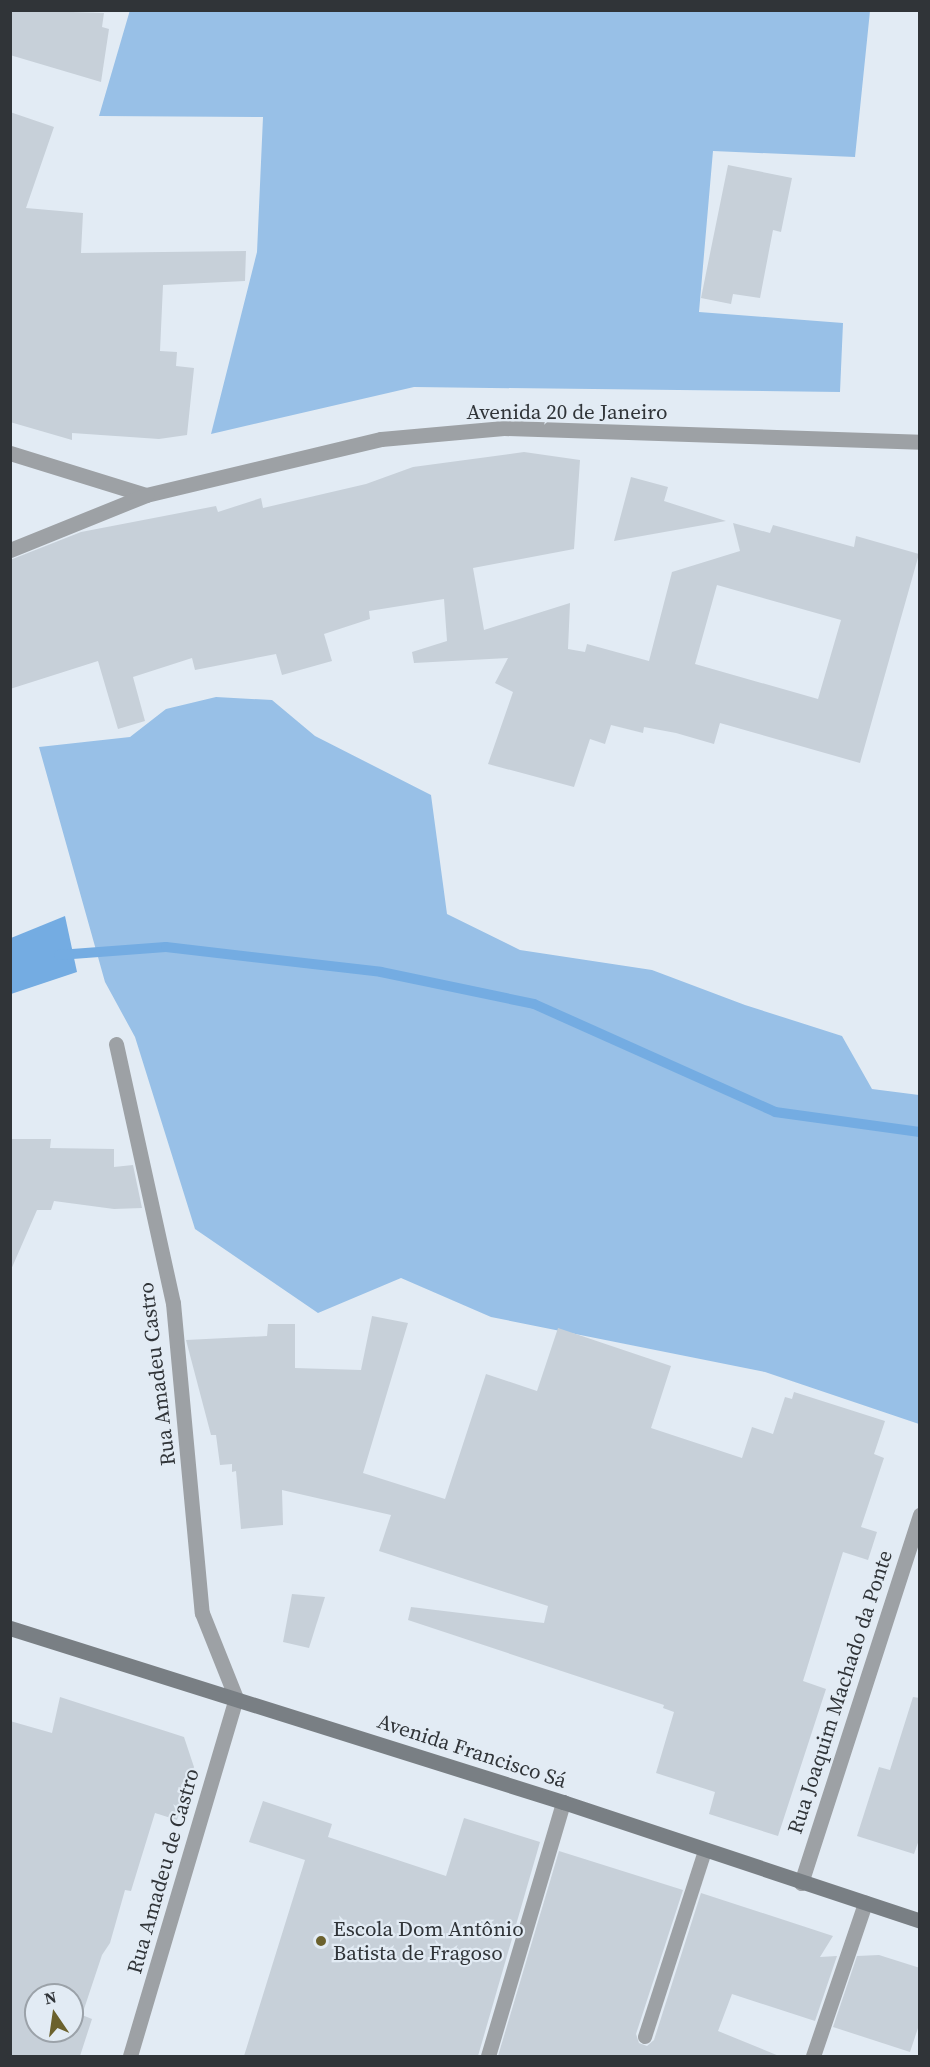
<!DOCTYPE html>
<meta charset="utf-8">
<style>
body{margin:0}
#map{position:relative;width:930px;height:2067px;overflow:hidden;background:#e2ebf4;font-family:"Source Serif 4",serif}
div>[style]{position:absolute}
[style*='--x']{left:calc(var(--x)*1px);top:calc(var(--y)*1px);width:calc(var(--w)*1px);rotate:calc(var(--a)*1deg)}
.green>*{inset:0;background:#98c0e7}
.water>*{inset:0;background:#74ace2}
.stream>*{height:10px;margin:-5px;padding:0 5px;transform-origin:5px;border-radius:5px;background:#74ace2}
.building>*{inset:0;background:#c7d0d9}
.service>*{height:14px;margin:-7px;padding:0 7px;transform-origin:7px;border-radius:7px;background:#9da1a5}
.minor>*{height:15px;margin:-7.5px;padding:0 7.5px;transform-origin:7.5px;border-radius:7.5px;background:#9da1a5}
.secondary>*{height:15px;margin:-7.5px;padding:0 7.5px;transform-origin:7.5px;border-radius:7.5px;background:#797f84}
.dots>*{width:16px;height:16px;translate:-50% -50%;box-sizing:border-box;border:3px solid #e2ebf4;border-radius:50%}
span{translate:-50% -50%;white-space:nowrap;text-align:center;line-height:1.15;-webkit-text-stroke:4.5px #e2ebf4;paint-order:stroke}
.street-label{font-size:21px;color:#303438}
.poi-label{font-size:21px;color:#303438}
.left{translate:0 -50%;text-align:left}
.frame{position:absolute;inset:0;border:12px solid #303438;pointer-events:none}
.north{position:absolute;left:24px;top:1983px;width:60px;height:60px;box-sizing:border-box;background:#e2ebf4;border:2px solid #9ba2a9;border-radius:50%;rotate:347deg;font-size:16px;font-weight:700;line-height:24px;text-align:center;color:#303438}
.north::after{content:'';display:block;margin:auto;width:21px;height:27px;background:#6b612d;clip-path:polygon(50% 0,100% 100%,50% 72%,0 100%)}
</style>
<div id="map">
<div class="green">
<div style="clip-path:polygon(130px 10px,870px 11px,855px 157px,713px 151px,699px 312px,843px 323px,840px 392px,414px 387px,211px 434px,257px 252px,263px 117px,99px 116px)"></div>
<div style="clip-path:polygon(216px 697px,272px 700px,315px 736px,431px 795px,447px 914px,520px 950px,652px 970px,745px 1005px,842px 1036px,872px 1089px,919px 1095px,919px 1424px,765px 1372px,491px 1317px,401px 1278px,318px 1313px,195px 1229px,135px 1037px,105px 982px,39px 747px,130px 737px,166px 709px)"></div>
</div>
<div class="water">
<div style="clip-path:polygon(65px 916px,77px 972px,11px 994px,11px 938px)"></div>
</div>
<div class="stream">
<div style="--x:59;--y:955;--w:107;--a:-4.3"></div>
<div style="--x:166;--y:947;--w:216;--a:6.6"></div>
<div style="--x:381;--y:972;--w:156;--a:11.8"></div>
<div style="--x:534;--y:1004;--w:264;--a:24.1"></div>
<div style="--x:775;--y:1112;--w:146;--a:7.9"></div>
</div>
<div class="building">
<div style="clip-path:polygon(10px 10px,104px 13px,102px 27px,109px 29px,101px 82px,10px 55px)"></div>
<div style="clip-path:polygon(10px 112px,54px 127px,26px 208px,83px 213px,81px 253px,246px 251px,245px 281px,163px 285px,160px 351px,177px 352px,176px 366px,194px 368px,187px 435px,159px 439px,72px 433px,72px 440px,10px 422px)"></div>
<div style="clip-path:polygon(728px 165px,792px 178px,781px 232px,773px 230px,760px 298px,733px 294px,731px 304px,701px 298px)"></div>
<div style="clip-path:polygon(evenodd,524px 452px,580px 460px,574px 549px,473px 568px,484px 630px,570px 603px,568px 649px,585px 652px,587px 644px,649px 661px,672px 572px,740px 551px,733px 523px,770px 533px,773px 525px,854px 547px,856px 536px,919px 554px,860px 763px,720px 723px,714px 744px,676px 733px,644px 727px,643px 733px,611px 725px,605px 744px,590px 739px,574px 787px,488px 764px,513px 692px,495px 683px,508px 658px,414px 663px,412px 652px,447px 641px,444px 599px,369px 611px,370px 619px,324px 634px,332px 661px,282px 675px,276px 654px,195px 670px,192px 658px,133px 677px,145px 721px,118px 729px,98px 661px,10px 689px,10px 560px,81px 532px,216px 506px,218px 512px,261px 498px,263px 508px,366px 484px,413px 467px,524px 452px,717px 585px,841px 620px,818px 699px,695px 664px,717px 585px)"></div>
<div style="clip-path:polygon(631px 477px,668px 487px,664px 501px,726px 521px,614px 541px)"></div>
<div style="clip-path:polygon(10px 1139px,51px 1139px,50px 1148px,114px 1149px,114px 1167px,133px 1165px,142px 1208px,114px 1209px,54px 1201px,51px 1210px,37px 1210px,10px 1272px)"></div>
<div style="clip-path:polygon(372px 1316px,408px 1323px,363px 1473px,445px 1499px,486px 1374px,537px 1391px,558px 1328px,671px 1366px,651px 1428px,742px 1458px,752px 1427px,773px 1434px,785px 1397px,792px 1399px,794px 1392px,885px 1421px,874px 1454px,884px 1458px,861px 1527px,877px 1532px,868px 1560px,843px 1552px,803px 1681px,826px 1689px,778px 1836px,709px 1814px,715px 1792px,656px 1773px,674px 1712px,663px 1708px,664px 1705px,408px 1620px,411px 1607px,544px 1623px,548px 1606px,379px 1551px,391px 1515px,282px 1490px,283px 1525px,241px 1529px,236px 1471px,232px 1472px,232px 1464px,220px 1465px,216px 1435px,211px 1435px,186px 1340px,267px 1336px,268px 1324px,295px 1324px,295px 1368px,361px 1370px)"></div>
<div style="clip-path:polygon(292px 1594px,325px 1597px,309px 1648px,283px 1642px)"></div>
<div style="clip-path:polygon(evenodd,60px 1697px,184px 1737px,194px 1767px,177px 1820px,155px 1813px,131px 1891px,125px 1890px,110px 1943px,102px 1955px,82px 2015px,92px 2019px,80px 2056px,10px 2056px,10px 1721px,52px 1733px,60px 1697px,36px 1995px,72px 1995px,72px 2031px,36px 2031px,36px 1995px)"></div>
<div style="clip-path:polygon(913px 1697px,920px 1698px,920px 1837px,914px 1854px,857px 1836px,879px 1767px,890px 1770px)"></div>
<div style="clip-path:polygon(263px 1801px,332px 1824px,328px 1837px,446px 1876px,464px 1818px,540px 1842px,478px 2056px,244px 2056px,305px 1860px,249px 1842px)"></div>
<div style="clip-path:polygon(559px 1851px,683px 1890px,636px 2034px,639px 2043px,647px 2046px,654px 2040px,701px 1893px,833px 1936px,820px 1957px,837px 1956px,815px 2021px,732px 1994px,718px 2031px,779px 2056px,498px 2056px)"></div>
<div style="clip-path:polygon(879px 1955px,920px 1968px,920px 2022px,910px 2052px,833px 2027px,857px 1956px)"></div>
</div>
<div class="service">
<div style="--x:645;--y:2037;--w:195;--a:-72.1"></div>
</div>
<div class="minor">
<div style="--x:10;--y:453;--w:142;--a:17.2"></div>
<div style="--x:146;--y:495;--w:242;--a:-13.4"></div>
<div style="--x:381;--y:439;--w:123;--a:-5.1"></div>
<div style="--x:504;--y:428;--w:416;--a:1.9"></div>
<div style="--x:10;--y:550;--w:147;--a:-22"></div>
<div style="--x:116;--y:1044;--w:265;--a:77.6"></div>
<div style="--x:173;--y:1303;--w:311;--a:84.7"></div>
<div style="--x:202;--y:1613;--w:92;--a:68.2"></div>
<div style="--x:236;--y:1698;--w:373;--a:106.5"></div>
<div style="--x:801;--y:1883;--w:387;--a:-72.1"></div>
<div style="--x:488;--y:2056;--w:265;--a:-73.5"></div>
<div style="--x:813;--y:2056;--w:162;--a:-71.2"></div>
</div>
<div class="secondary">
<div style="--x:10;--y:1628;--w:580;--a:17.47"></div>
<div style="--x:563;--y:1802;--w:376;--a:18.4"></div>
</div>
<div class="dots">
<div style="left:321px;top:1941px;background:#6b612d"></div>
</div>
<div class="street-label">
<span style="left:567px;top:412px">Avenida 20 de Janeiro</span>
<span style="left:157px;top:1374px;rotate:-97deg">Rua Amadeu Castro</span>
<span style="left:840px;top:1692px;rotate:-72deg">Rua Joaquim Machado da Ponte</span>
<span style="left:472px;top:1751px;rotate:18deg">Avenida Francisco Sá</span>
<span style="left:163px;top:1871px;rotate:-74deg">Rua Amadeu de Castro</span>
</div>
<div class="poi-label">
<span class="left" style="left:333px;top:1941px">Escola Dom Antônio<br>Batista de Fragoso</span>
</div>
<div class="frame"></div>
<div class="north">N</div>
</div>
